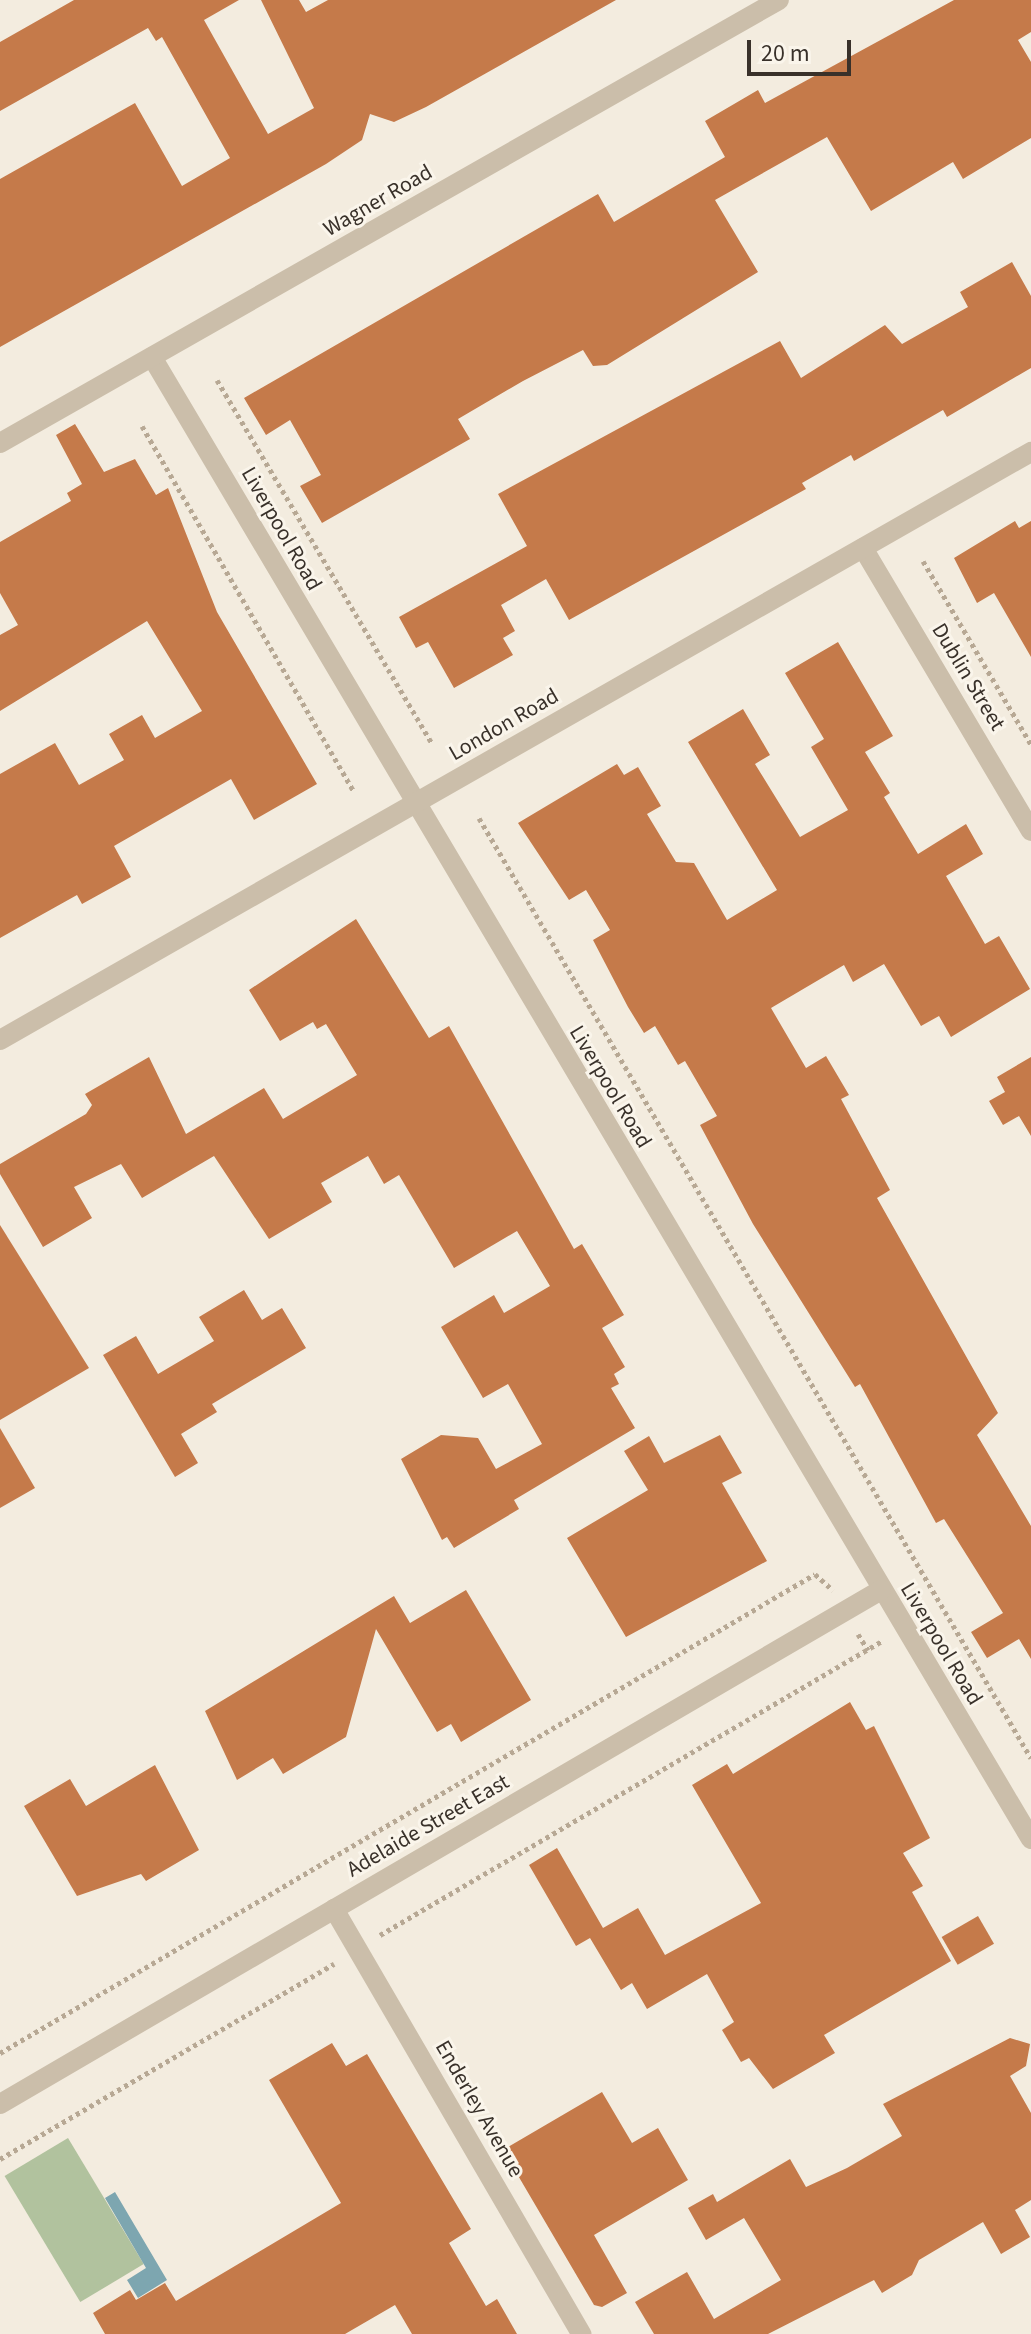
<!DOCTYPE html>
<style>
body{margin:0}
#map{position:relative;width:1031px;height:2334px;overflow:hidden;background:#f3ecdf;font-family:"Source Sans 3",sans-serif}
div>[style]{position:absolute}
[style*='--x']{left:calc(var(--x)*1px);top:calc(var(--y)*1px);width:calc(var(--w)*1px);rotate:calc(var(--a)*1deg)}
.green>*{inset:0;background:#b1c29e;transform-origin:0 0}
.water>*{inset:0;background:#7da6b0}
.building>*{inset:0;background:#c57a4a;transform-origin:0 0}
.path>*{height:5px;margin-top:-2.5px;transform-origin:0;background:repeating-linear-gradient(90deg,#b7a894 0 4px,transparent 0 8px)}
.minor>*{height:20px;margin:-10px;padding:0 10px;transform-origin:10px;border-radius:10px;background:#cbbeaa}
.tertiary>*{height:20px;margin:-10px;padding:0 10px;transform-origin:10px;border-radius:10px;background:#cbbeaa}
span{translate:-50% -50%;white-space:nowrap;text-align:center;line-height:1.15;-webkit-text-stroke:6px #faf5eb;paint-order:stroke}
.street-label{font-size:22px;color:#39312a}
.scale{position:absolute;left:747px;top:40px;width:104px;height:36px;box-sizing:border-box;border:4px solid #39312a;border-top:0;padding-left:10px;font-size:24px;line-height:28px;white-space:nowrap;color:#39312a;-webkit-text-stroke:6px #faf5eb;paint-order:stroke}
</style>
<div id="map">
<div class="green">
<div style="left:68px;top:2138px;width:147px;height:74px;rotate:59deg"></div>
</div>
<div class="water">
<div style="clip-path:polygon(115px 2192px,167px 2280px,138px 2298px,127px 2280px,146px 2268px,105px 2198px)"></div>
</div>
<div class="building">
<div style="clip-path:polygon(74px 0,239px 0,204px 20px,268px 134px,314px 108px,261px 0,299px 0,306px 12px,328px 0,616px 0,426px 107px,394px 122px,370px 114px,362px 140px,326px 164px,0 347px,0 179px,135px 103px,182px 186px,230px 158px,162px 37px,156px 41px,148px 28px,0 111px,0 42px)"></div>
<div style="clip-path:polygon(954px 0,1031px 0,1031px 32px,1018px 40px,1031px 62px,1031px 138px,963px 179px,953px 162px,871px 211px,827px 137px,715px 200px,758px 272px,607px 365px,593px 366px,583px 350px,523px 381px,458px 419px,470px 439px,322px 523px,300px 486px,321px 475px,290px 420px,266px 435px,244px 398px,598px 194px,614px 222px,725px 157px,705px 121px,758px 90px,765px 103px)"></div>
<div style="clip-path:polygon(1012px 262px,1031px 296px,1031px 368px,947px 417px,943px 410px,854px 461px,851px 455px,802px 483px,806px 489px,569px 620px,546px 579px,501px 605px,515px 631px,503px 638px,513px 655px,454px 688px,428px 642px,416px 648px,399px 617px,527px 546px,498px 494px,780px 341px,801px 378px,885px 325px,902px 344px,968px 307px,960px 292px)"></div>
<div style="clip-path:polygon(75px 424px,104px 472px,135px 459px,156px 495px,168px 488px,217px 612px,317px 784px,254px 820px,231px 779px,114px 846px,131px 877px,82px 904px,77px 895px,0 938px,0 774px,55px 743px,79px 785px,124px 760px,109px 734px,142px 715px,155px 738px,202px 711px,147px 621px,0 711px,0 635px,18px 625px,0 593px,0 542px,71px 501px,67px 493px,82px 484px,56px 435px)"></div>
<div style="clip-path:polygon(1015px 521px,1019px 528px,1031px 521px,1031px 657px,994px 593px,977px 603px,954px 558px)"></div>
<div style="clip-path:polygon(838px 642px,893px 736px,865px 752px,890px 793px,884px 797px,918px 854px,966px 824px,983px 854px,946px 876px,985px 944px,999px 936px,1030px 989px,951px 1037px,939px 1016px,921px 1026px,884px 964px,853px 982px,844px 965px,771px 1008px,806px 1068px,826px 1056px,849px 1095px,841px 1099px,890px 1190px,877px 1198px,998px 1413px,977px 1435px,1031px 1526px,1031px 1659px,1019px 1639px,987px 1658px,971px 1632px,1003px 1613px,944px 1519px,936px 1523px,860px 1384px,855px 1387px,753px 1224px,700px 1125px,717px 1116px,685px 1061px,678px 1065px,655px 1026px,644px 1033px,628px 1007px,593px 940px,610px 930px,586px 890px,569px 900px,518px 823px,617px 764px,624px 775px,638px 767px,661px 806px,647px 814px,676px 862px,694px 863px,727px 920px,777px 890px,688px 742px,743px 709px,770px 755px,755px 764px,800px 837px,848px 810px,811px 747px,824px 739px,785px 673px)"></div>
<div style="clip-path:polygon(356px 919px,429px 1038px,449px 1026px,574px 1249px,582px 1244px,624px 1315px,602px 1328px,625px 1367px,614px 1374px,619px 1384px,611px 1388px,635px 1428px,514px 1500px,519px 1509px,454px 1548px,447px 1537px,442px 1540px,401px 1459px,441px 1435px,478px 1438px,496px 1469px,542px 1444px,508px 1384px,483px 1398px,441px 1327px,494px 1295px,504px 1313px,550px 1286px,517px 1231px,454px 1268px,399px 1175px,384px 1184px,368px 1156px,321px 1183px,332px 1202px,269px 1239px,214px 1156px,142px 1198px,121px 1164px,74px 1187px,92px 1218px,43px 1247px,0 1174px,0 1164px,86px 1114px,92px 1105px,85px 1094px,149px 1057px,186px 1134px,264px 1088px,283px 1119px,357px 1075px,326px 1024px,317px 1029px,313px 1022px,280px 1041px,249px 990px)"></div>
<div style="clip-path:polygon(1031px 1057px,1031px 1136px,1019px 1116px,1003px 1125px,989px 1101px,1005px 1092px,997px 1077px)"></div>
<div style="clip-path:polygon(0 1225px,89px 1368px,0 1420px)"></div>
<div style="clip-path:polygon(244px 1290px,262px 1320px,282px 1308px,306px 1348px,212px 1404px,217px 1412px,181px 1434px,198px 1463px,175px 1477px,103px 1355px,136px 1336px,158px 1374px,214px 1341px,199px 1317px)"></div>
<div style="clip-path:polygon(0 1428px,35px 1488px,0 1508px)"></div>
<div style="clip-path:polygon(720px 1435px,742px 1473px,722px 1483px,767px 1561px,626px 1637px,567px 1538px,648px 1490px,624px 1451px,649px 1436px,664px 1463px)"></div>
<div style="clip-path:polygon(466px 1590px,531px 1700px,461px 1742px,451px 1724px,437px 1732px,376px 1629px,346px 1737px,283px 1774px,273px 1758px,237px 1780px,205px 1711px,394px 1596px,410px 1623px)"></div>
<div style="clip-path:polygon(850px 1702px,866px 1730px,874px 1726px,930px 1838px,903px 1853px,923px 1886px,912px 1892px,951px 1961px,824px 2035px,835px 2053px,773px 2089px,749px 2058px,741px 2062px,722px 2030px,734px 2022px,707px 1974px,647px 2009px,632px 1983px,621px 1990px,590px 1938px,576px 1946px,529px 1865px,557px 1848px,603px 1928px,638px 1908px,665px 1955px,761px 1903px,692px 1785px,727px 1764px,733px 1774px)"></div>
<div style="clip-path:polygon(155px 1765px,199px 1850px,146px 1881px,141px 1874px,77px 1896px,24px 1806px,70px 1779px,86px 1806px)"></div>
<div style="left:978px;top:1916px;width:32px;height:42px;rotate:60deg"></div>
<div style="clip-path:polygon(1010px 2038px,1030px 2044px,1026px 2066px,1010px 2076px,1031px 2113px,1031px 2200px,1015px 2210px,1030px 2237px,1001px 2254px,983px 2222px,919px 2260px,912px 2275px,882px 2293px,874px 2280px,768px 2334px,654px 2334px,635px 2302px,687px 2272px,714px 2319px,781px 2280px,744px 2218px,706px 2240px,688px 2208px,713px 2194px,717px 2202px,790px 2159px,806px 2187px,847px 2168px,902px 2136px,883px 2104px)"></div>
<div style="clip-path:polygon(332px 2043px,346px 2066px,367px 2054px,471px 2229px,449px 2243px,486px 2306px,497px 2299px,517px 2334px,412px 2334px,395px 2305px,345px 2334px,105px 2334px,93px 2313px,130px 2290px,136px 2300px,165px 2283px,176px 2301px,341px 2203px,269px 2080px)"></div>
<div style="clip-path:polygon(602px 2092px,632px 2143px,658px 2128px,688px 2180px,594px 2235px,627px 2293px,602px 2307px,594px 2305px,503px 2150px)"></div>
</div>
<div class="path">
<div style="--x:217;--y:380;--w:423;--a:59.4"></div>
<div style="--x:142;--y:426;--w:421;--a:59.9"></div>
<div style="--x:923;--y:561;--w:212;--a:59.5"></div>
<div style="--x:479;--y:818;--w:1090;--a:59.58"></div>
<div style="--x:858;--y:1634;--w:19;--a:58"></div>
<div style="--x:380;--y:1935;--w:582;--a:-30.36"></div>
<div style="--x:0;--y:2053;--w:945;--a:-30.44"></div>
<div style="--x:815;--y:1574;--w:24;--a:42"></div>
<div style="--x:0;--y:2159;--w:387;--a:-30.3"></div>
</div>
<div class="minor">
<div style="--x:152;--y:357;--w:1723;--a:59.33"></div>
<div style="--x:863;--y:548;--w:329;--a:59.3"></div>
<div style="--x:0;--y:1040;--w:1187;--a:-29.7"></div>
<div style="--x:334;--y:1909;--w:492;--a:59.8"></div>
<div style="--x:0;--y:2104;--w:1020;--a:-30.26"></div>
</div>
<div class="tertiary">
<div style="--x:0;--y:443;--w:896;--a:-29.63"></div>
</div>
<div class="street-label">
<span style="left:378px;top:201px;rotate:-30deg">Wagner Road</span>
<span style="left:281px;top:529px;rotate:60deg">Liverpool Road</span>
<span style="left:968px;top:677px;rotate:59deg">Dublin Street</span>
<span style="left:504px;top:725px;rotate:-30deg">London Road</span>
<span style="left:610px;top:1087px;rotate:59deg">Liverpool Road</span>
<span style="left:941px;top:1644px;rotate:59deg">Liverpool Road</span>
<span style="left:428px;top:1826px;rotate:-30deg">Adelaide Street East</span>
<span style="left:479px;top:2109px;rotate:60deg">Enderley Avenue</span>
</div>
<div class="scale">20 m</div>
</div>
